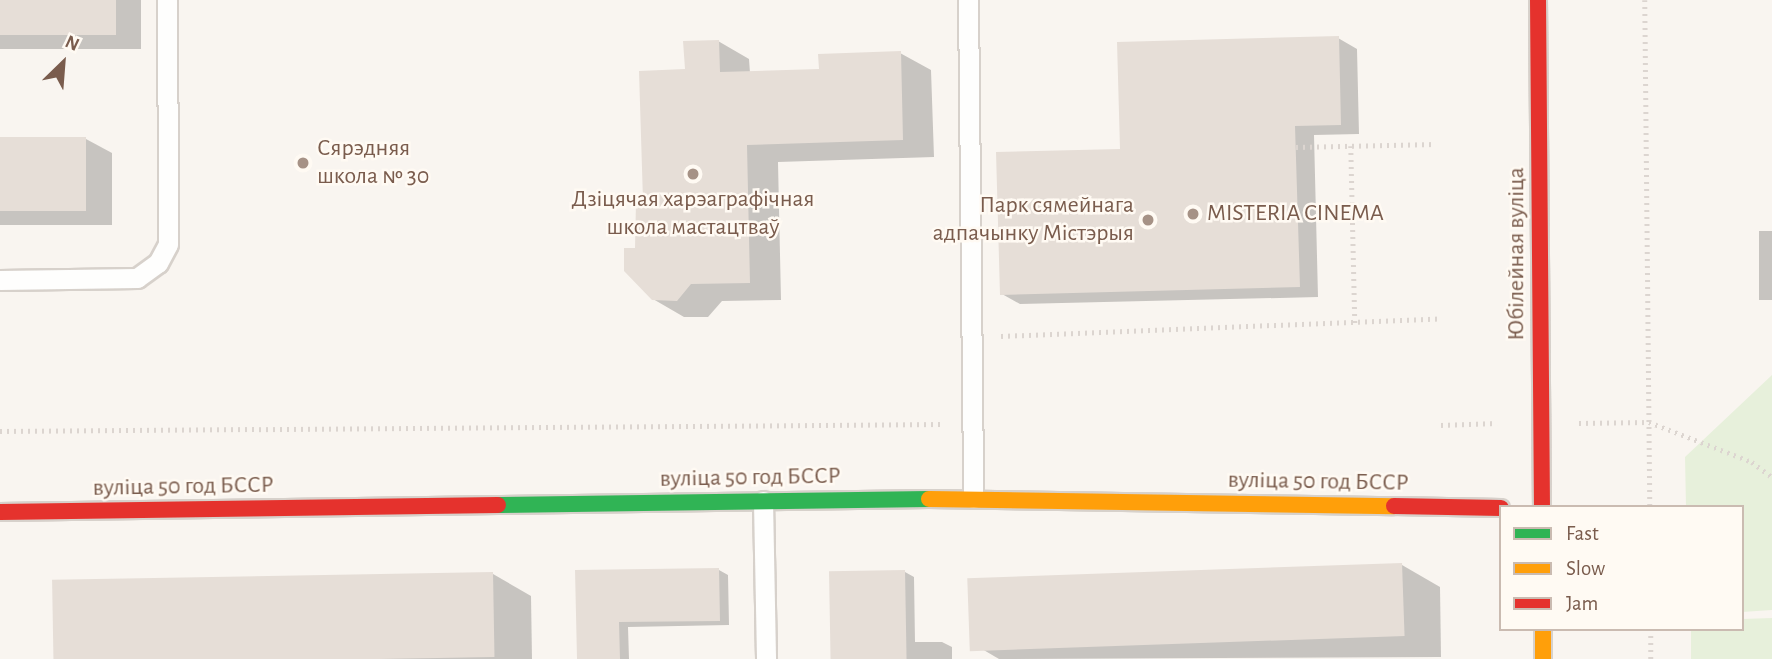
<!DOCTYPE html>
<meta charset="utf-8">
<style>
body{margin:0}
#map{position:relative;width:1772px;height:659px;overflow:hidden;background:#f9f5f0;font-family:"Alegreya Sans",sans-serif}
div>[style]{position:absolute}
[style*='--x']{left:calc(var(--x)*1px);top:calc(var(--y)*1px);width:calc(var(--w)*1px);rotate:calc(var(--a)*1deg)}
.green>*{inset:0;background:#e7f0db}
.shadow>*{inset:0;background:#0003;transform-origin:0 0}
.building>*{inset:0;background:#e6ded7;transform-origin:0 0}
.path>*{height:4.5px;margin-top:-2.25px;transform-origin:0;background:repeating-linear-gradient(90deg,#dcd5d0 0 2px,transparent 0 7px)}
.roads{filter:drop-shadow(2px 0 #d7d1cb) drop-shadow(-2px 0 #d7d1cb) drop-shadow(0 2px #d7d1cb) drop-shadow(0 -2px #d7d1cb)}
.lane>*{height:19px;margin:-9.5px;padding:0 9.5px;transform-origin:9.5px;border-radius:9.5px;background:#fefefd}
.fast>*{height:16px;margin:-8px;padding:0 8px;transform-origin:8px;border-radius:8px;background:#30b455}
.slow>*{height:16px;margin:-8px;padding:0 8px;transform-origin:8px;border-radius:8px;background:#ff9f0a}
.jam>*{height:16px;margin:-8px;padding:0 8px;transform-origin:8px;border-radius:8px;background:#e5322d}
.dots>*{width:19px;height:19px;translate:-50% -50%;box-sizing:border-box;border:4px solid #fffaf3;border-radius:50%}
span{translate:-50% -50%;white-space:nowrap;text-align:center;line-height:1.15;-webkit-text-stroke:5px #fffaf3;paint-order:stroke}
.poi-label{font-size:24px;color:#7a5c4d}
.left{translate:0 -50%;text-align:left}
.right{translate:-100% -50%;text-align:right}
.street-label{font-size:24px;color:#7a5c4d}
.legend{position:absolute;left:1499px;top:505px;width:245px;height:126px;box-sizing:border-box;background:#fffaf3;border:2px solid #cabbb1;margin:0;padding:9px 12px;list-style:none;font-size:21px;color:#7a5c4d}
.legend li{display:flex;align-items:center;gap:14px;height:35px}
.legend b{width:35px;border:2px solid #cabbb1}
.north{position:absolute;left:28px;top:28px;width:70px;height:70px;-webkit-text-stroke:5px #fffaf3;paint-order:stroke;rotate:25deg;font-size:19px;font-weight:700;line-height:28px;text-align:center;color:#7a5c4d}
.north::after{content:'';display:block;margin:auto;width:24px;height:32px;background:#7a5c4d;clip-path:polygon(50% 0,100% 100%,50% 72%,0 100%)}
</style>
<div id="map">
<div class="green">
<div style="clip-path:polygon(1772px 375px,1772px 610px,1742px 612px,1742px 507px,1686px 507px,1685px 457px)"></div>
<div style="clip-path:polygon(1772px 618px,1772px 659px,1691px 659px,1691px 629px,1742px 629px,1742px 619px)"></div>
</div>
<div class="shadow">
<div style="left:0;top:0;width:141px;height:49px"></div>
<div style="clip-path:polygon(1338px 38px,1357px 49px,1359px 134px,1314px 135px,1318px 297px,1020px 304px,1002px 294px,1122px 151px)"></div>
<div style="clip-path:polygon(718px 41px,749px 59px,750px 73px,820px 70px,900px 53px,931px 70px,934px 157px,778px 162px,781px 300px,722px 301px,708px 317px,684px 317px,653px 299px,637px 249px,686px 71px)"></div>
<div style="clip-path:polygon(0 139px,86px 139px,112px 153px,112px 225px,0 225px)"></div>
<div style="left:1759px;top:231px;width:13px;height:69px"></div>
<div style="clip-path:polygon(1402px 565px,1440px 587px,1441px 657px,999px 659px,970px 642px)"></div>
<div style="clip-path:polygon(719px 570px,728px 575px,729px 625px,628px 627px,629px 659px,578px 659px,577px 572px)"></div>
<div style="clip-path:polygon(905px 572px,914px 577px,915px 642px,942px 642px,952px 647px,952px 659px,833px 659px)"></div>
<div style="clip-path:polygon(493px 574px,531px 596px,532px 659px,55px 659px,54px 581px)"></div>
</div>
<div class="building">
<div style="left:0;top:0;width:116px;height:35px"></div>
<div style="clip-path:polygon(1339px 36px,1341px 125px,1295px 126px,1300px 287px,1000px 295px,996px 152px,1120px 149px,1117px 42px)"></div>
<div style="clip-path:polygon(719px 40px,720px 72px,819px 69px,818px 54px,901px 51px,903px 140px,747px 145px,750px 283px,691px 284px,677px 301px,652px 300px,624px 271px,624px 248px,635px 248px,636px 202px,643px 201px,639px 71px,685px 69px,683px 41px)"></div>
<div style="left:0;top:137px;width:86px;height:74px"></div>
<div style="left:1402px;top:563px;width:73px;height:435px;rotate:88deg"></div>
<div style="clip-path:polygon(719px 568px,720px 621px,619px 622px,620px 659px,577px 659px,575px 570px)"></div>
<div style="left:905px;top:570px;width:89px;height:76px;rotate:89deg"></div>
<div style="left:493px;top:572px;width:85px;height:441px;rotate:89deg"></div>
</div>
<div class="path">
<div style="--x:1645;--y:0;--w:507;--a:89.43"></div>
<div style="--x:1351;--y:146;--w:178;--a:88.7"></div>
<div style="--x:1296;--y:147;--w:140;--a:-1.2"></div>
<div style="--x:1001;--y:336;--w:439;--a:-2.3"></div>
<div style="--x:1579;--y:423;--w:70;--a:-0.8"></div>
<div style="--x:1649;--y:422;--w:110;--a:21.2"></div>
<div style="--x:1752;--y:462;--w:25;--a:37"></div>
<div style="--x:1441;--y:425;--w:56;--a:-2"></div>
<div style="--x:0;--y:431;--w:944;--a:-0.42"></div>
<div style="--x:1651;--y:629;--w:30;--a:90"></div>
</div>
<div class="roads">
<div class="lane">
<div style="--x:968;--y:0;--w:498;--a:89.4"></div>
<div style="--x:0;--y:280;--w:137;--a:-0.8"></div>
<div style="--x:137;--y:278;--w:26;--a:-36"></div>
<div style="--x:158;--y:263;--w:21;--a:-62"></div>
<div style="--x:168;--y:244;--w:244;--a:-90.2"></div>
<div style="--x:763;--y:501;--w:158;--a:88.9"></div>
</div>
<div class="fast">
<div style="--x:498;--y:505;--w:431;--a:-0.8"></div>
</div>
<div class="slow">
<div style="--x:929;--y:499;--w:465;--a:0.9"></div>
<div style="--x:1543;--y:629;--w:30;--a:90"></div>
</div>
<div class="jam">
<div style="--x:1538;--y:0;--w:507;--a:89.55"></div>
<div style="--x:1394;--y:506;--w:107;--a:1.1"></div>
<div style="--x:0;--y:512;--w:498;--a:-0.8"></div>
</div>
</div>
<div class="dots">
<div style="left:303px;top:163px;background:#a69286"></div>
<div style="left:693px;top:174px;background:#a69286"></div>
<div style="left:1193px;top:214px;background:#a69286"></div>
<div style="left:1148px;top:220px;background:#a69286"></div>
</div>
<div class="poi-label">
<span class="left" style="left:317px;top:163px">Сярэдняя<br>школа № 30</span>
<span style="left:693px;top:214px">Дзіцячая харэаграфічная<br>школа мастацтваў</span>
<span class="right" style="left:1134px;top:220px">Парк сямейнага<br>адпачынку Містэрыя</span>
<span class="left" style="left:1207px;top:214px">MISTERIA CINEMA</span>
</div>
<div class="street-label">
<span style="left:1517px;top:254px;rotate:-90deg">Юбілейная вуліца</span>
<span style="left:750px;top:478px;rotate:-1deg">вуліца 50 год БССР</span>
<span style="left:1318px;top:482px;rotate:1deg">вуліца 50 год БССР</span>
<span style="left:183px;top:487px;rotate:-1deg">вуліца 50 год БССР</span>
</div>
<ul class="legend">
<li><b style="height:9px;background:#30b455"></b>Fast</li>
<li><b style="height:9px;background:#ff9f0a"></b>Slow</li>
<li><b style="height:9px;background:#e5322d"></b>Jam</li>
</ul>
<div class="north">N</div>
</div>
